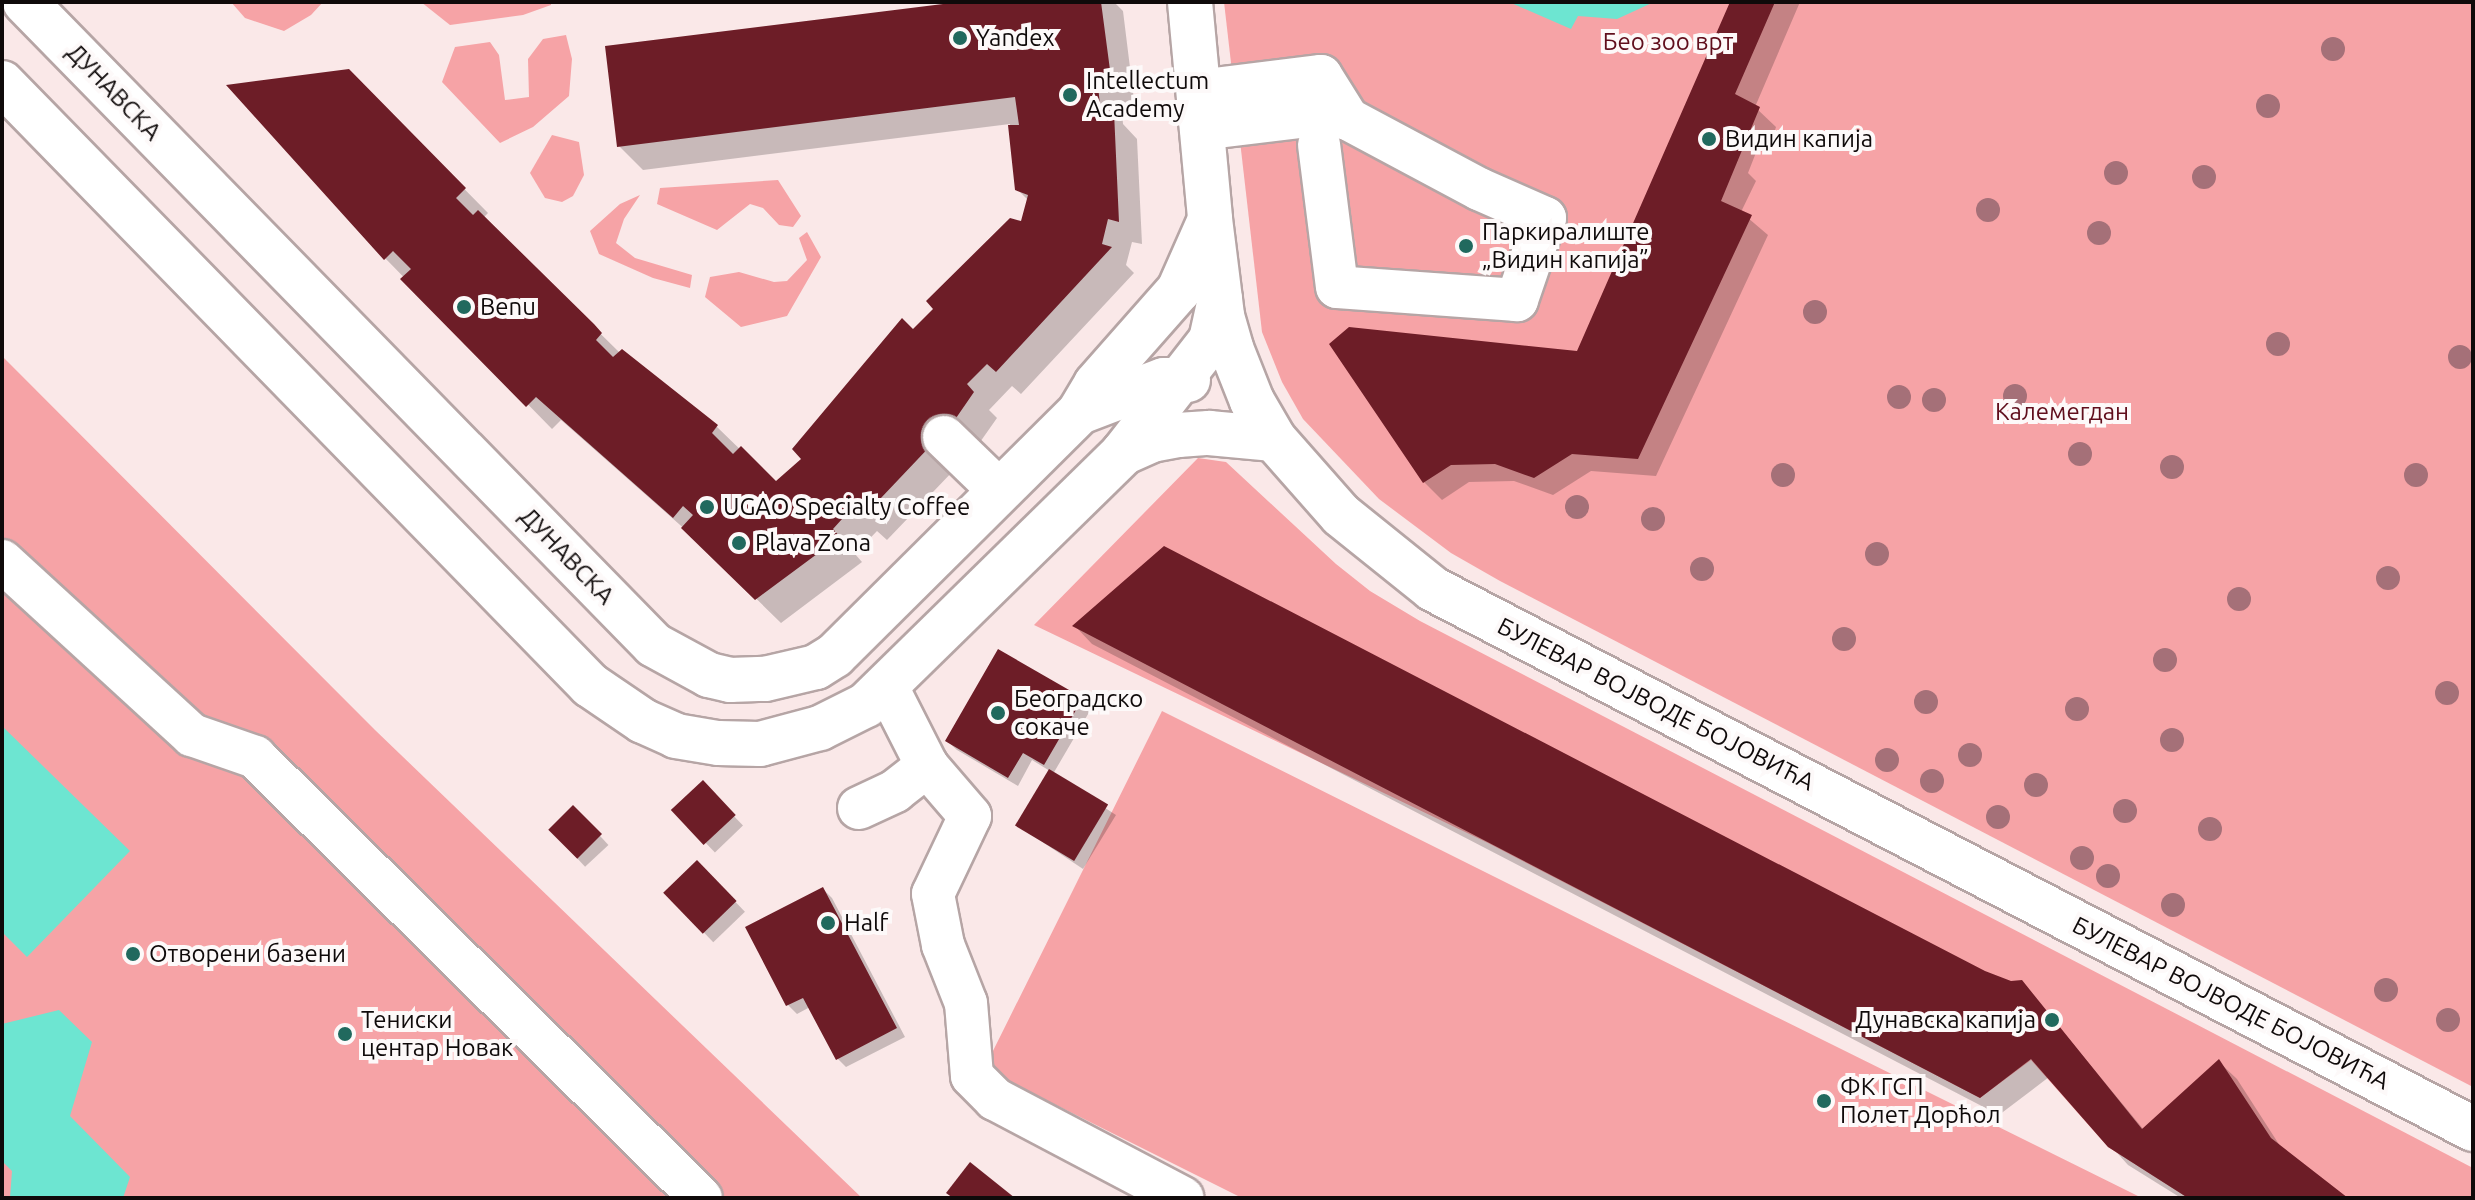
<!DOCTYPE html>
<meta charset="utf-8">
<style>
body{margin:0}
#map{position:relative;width:2475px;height:1200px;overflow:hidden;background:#fae8e8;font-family:Ubuntu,sans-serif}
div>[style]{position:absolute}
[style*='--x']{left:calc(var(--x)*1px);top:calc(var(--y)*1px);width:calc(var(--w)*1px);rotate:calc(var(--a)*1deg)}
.green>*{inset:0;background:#f6a3a6}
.water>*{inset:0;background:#6de5d1}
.shadow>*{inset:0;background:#0003;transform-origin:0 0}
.building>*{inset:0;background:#6d1d27;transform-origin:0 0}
.roads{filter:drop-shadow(2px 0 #b6a5a5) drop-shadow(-2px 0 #b6a5a5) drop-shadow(0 2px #b6a5a5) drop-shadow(0 -2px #b6a5a5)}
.minor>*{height:42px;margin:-21px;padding:0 21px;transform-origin:21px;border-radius:21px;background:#fff}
.major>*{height:44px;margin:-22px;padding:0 22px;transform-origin:22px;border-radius:22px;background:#fff}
.trees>*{width:24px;height:24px;margin:-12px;border-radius:50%;background:#a57078}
.dots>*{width:22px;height:22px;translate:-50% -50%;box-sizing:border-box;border:4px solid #fdf9f9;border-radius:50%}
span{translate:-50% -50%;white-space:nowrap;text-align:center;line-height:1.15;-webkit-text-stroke:8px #fdf9f9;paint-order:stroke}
.poi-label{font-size:24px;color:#0f0a0a}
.left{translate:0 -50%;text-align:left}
.right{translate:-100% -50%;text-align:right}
.park-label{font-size:24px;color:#600e1c}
.street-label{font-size:24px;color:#0f0a0a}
.frame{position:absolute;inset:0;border:4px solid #0f0a0a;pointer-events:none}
</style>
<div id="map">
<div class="green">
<div style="clip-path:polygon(231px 2px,323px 2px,311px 15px,284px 31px,245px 18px)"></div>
<div style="clip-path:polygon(421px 2px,551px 2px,551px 5px,523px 15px,450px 25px)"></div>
<div style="clip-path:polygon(1224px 2px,2473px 2px,2473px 1087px,1500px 581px,1451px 553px,1379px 499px,1303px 419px,1282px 382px,1262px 332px)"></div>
<div style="clip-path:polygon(566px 35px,572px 59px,569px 96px,533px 127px,500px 143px,442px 82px,455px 47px,490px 42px,499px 55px,505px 100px,529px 97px,528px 59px,543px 39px)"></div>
<div style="clip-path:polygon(552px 135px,579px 142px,584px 175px,573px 196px,562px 202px,545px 198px,530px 173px)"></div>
<div style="clip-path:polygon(778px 180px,801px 216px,793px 227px,779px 225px,763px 208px,750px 204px,717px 230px,657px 204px,660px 188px)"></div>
<div style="clip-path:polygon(640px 195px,624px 219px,616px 243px,635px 258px,692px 275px,690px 288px,653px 278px,599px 254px,590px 231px,620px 204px)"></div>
<div style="clip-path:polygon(807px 232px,821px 257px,787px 316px,741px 327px,705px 297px,710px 277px,739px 272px,774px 282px,787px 281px,807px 260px,799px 238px)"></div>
<div style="clip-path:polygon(2px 356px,375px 730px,862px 1198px,2px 1198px)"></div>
<div style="clip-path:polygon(1198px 458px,1226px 462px,1336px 564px,1370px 591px,1420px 621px,2473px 1168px,2473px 1198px,2188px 1198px,2108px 1147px,2031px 1060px,1980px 1098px,1488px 843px,1034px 625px)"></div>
<div style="clip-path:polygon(1162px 711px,1750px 1004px,2142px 1198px,1242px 1198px,984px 1069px)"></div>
</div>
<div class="water">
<div style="clip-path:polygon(1509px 2px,1654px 2px,1617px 19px,1578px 16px,1571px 29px)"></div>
<div style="clip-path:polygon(2px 726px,130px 851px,27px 957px,2px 932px)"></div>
<div style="clip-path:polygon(59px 1010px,92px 1042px,70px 1116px,130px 1177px,123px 1198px,10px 1198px,12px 1171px,2px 1161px,2px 1024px)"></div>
</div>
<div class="shadow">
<div style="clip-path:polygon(976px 2px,1114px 2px,1123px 11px,1135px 108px,1122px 110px,1123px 124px,1137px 139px,1142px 244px,1132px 242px,1126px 265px,1134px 273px,1021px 394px,1012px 386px,989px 410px,997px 418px,978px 445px,887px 540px,877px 531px,855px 554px,862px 562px,781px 623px,688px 532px,561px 420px,552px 429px,385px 258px,348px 71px,488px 213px,483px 218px,620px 353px,717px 427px,776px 484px,804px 459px,913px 332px,1022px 224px,1028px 200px,1017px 189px,1010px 124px,643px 170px,619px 146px)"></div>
<div style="clip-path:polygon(1732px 2px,1800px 2px,1755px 107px,1776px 127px,1768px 153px,1757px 150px,1748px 173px,1756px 181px,1741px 212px,1768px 235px,1656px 476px,1591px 471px,1553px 495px,1514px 481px,1469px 482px,1442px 500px,1424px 482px,1579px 353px)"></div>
<div style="clip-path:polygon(1075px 626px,2010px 983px,2022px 982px,2144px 1130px,2219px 1062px,2237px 1079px,2282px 1149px,2345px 1198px,2181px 1198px,2128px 1165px,2049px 1077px,1999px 1115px,1092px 644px)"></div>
<div style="clip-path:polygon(1082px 700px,1091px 709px,1053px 774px,1116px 815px,1083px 869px,1017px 825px,1050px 771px,1032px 760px,1018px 786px,957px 750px,947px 741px)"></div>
<div style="left:702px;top:783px;width:59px;height:39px;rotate:46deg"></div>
<div style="left:573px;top:807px;width:52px;height:32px;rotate:47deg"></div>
<div style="left:697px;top:862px;width:69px;height:44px;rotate:46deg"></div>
<div style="clip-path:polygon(823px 889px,832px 898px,905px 1037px,846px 1067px,837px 1058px,810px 1007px,797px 1014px,788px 1005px)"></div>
</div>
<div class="building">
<div style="clip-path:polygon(959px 2px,1101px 2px,1112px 85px,1098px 86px,1101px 114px,1114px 112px,1119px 222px,1108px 219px,1102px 244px,1112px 247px,996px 372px,987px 364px,967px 384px,974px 392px,954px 421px,862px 518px,852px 508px,833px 529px,840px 537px,755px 600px,681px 528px,693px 515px,683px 506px,673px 518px,536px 397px,526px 407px,400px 279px,411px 269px,393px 251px,384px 260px,226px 85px,349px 69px,466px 188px,456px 198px,473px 215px,478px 210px,594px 324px,602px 333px,596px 340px,613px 357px,622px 349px,718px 425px,712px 433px,733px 454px,741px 446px,776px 481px,801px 459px,792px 449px,902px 318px,913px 329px,933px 309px,926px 301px,1010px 218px,1021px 221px,1028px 195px,1015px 190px,1008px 125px,1019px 125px,1015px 97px,617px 147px,605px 46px)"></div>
<div style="clip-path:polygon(1730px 2px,1775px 2px,1735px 94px,1760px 107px,1721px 201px,1752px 215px,1638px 459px,1572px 454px,1534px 478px,1495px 464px,1451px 465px,1423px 483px,1329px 344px,1349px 327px,1577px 351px)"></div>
<div style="clip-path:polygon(1164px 546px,1985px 971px,2011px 981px,2022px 980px,2142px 1129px,2219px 1059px,2271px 1138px,2348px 1198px,2188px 1198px,2108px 1147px,2031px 1059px,1980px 1098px,1072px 626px)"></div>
<div style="clip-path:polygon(998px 649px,1083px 698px,1044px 765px,1023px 753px,1008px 778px,945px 741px)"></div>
<div style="left:1049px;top:769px;width:69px;height:66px;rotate:31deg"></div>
<div style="left:703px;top:780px;width:48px;height:44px;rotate:47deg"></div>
<div style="left:573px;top:805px;width:41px;height:35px;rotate:45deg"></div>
<div style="left:697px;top:860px;width:57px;height:47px;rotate:46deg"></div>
<div style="clip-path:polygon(823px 887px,897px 1028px,836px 1060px,803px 998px,786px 1006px,745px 927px)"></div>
<div style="clip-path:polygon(970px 1162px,1015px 1198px,953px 1198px,946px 1193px)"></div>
</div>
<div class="roads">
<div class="minor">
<div style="--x:1198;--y:91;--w:124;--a:-7"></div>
<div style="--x:1321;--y:76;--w:51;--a:57.9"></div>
<div style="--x:1201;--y:129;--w:125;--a:-6.9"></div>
<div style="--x:1325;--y:114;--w:24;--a:12"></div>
<div style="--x:1348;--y:119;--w:149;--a:28.1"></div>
<div style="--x:1479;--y:189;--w:72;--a:23.7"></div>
<div style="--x:1545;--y:218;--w:87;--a:108.9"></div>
<div style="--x:1517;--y:300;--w:180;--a:-175.9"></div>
<div style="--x:1337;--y:287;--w:143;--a:-97.2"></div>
<div style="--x:944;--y:437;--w:78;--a:44"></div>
<div style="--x:2;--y:561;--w:258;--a:42.5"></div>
<div style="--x:192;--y:735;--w:67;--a:19.2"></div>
<div style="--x:255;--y:757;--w:627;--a:44.68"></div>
<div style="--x:887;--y:687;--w:89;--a:63.1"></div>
<div style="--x:927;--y:766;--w:66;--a:49.3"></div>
<div style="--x:970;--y:816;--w:86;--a:115.4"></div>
<div style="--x:933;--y:894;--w:52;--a:78.9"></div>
<div style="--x:943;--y:945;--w:62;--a:68.4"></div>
<div style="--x:966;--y:1003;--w:73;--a:85.3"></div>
<div style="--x:972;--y:1076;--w:33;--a:45"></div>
<div style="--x:995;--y:1099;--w:212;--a:27.8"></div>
<div style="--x:859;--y:808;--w:40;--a:-25"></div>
<div style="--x:895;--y:791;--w:41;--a:-38"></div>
</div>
<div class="major">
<div style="--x:25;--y:2;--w:899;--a:45.63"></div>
<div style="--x:654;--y:645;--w:63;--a:28.6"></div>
<div style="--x:709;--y:675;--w:22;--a:13"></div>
<div style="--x:730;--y:680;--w:35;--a:-2"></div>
<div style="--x:765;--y:679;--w:52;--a:-13.2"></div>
<div style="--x:816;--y:667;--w:22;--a:-32"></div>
<div style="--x:835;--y:655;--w:345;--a:-44.8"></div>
<div style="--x:1080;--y:412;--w:90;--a:-20.9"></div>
<div style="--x:1164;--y:380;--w:24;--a:0"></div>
<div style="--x:1190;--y:2;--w:218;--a:84.7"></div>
<div style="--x:1210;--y:219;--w:98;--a:82.9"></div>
<div style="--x:1222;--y:316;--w:33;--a:74"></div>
<div style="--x:1231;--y:348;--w:57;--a:68.4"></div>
<div style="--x:1252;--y:401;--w:44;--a:59.9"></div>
<div style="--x:1274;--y:439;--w:101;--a:48.6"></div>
<div style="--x:1341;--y:515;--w:118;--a:38.8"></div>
<div style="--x:1433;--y:589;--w:1172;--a:27.44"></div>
<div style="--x:2;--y:83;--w:842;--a:45.67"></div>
<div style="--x:590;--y:685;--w:64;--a:34.2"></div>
<div style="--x:643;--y:721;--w:36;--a:24"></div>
<div style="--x:676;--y:736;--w:43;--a:9.5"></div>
<div style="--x:718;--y:743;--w:42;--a:1.4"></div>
<div style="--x:760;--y:744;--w:62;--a:-14.9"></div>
<div style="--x:820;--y:728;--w:51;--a:-26.6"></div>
<div style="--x:866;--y:705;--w:360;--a:-44.4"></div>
<div style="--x:1123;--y:453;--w:143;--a:-52.1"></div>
<div style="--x:1211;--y:340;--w:42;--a:-77.6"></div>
<div style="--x:1080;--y:411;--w:31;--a:-59"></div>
<div style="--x:1096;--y:384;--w:125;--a:-48.6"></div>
<div style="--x:1179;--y:290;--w:74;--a:-66.2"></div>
<div style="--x:1123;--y:453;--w:32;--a:-24"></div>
<div style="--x:1152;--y:440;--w:26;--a:-11"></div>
<div style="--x:1178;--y:435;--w:31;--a:-4"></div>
<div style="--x:1209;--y:433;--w:65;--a:5.3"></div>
</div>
</div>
<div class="trees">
<div style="left:2333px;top:49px"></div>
<div style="left:2268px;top:106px"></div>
<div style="left:2116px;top:173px"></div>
<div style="left:2204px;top:177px"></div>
<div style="left:1988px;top:210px"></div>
<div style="left:2099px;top:233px"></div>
<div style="left:1815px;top:312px"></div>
<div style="left:2278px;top:344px"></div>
<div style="left:2460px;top:357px"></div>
<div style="left:2015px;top:396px"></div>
<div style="left:1899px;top:397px"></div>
<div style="left:1934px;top:400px"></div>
<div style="left:2080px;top:454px"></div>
<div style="left:2172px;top:467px"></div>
<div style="left:1783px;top:475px"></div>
<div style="left:2416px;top:475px"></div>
<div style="left:1577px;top:507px"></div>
<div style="left:1653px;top:519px"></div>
<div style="left:1877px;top:554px"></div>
<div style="left:1702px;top:569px"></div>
<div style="left:2388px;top:578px"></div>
<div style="left:2239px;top:599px"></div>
<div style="left:1844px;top:639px"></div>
<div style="left:2165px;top:660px"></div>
<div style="left:2447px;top:693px"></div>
<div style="left:1926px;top:702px"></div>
<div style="left:2077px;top:709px"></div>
<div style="left:2172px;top:740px"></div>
<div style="left:1970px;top:755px"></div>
<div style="left:1887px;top:760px"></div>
<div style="left:1932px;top:781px"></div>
<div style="left:2036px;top:785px"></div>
<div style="left:2125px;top:811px"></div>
<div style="left:1998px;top:817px"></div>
<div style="left:2210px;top:829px"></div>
<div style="left:2082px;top:858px"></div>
<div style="left:2108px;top:876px"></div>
<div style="left:2173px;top:905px"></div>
<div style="left:2386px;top:990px"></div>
<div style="left:2448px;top:1020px"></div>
</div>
<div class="dots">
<div style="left:960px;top:38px;background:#21695e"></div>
<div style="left:1070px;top:95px;background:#21695e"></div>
<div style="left:1709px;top:139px;background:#21695e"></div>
<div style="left:1466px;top:246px;background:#21695e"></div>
<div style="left:464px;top:307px;background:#21695e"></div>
<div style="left:707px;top:507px;background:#21695e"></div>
<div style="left:739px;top:543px;background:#21695e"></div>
<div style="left:998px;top:713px;background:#21695e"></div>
<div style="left:828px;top:923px;background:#21695e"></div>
<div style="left:133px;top:954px;background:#21695e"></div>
<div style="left:2052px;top:1020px;background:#21695e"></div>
<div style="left:345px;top:1034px;background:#21695e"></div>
<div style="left:1824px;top:1101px;background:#21695e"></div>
</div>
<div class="poi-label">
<span class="left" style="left:976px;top:38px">Yandex</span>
<span class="left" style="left:1086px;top:95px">Intellectum<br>Academy</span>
<span class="left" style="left:1725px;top:139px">Видин капија</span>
<span class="left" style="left:1482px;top:246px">Паркиралиште<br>„Видин капија”</span>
<span class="left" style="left:480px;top:307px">Benu</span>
<span class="left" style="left:723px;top:507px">UGAO Specialty Coffee</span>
<span class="left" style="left:755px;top:543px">Plava Zona</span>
<span class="left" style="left:1014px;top:713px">Београдско<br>сокаче</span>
<span class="left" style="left:844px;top:923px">Half</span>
<span class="left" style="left:149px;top:954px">Отворени базени</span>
<span class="left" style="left:361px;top:1034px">Тениски<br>центар Новак</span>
<span class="right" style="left:2036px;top:1020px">Дунавска капија</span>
<span class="left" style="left:1840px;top:1101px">ФК ГСП<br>Полет Дорћол</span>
</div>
<div class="park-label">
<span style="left:1668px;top:42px">Бео зоо врт</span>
<span style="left:2062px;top:412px">Калемегдан</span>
</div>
<div class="street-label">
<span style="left:114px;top:92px;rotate:46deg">ДУНАВСКА</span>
<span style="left:567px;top:556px;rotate:46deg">ДУНАВСКА</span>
<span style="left:1656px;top:704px;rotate:27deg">БУЛЕВАР ВОЈВОДЕ БОЈОВИЋА</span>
<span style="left:2231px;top:1003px;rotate:27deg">БУЛЕВАР ВОЈВОДЕ БОЈОВИЋА</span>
</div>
<div class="frame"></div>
</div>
